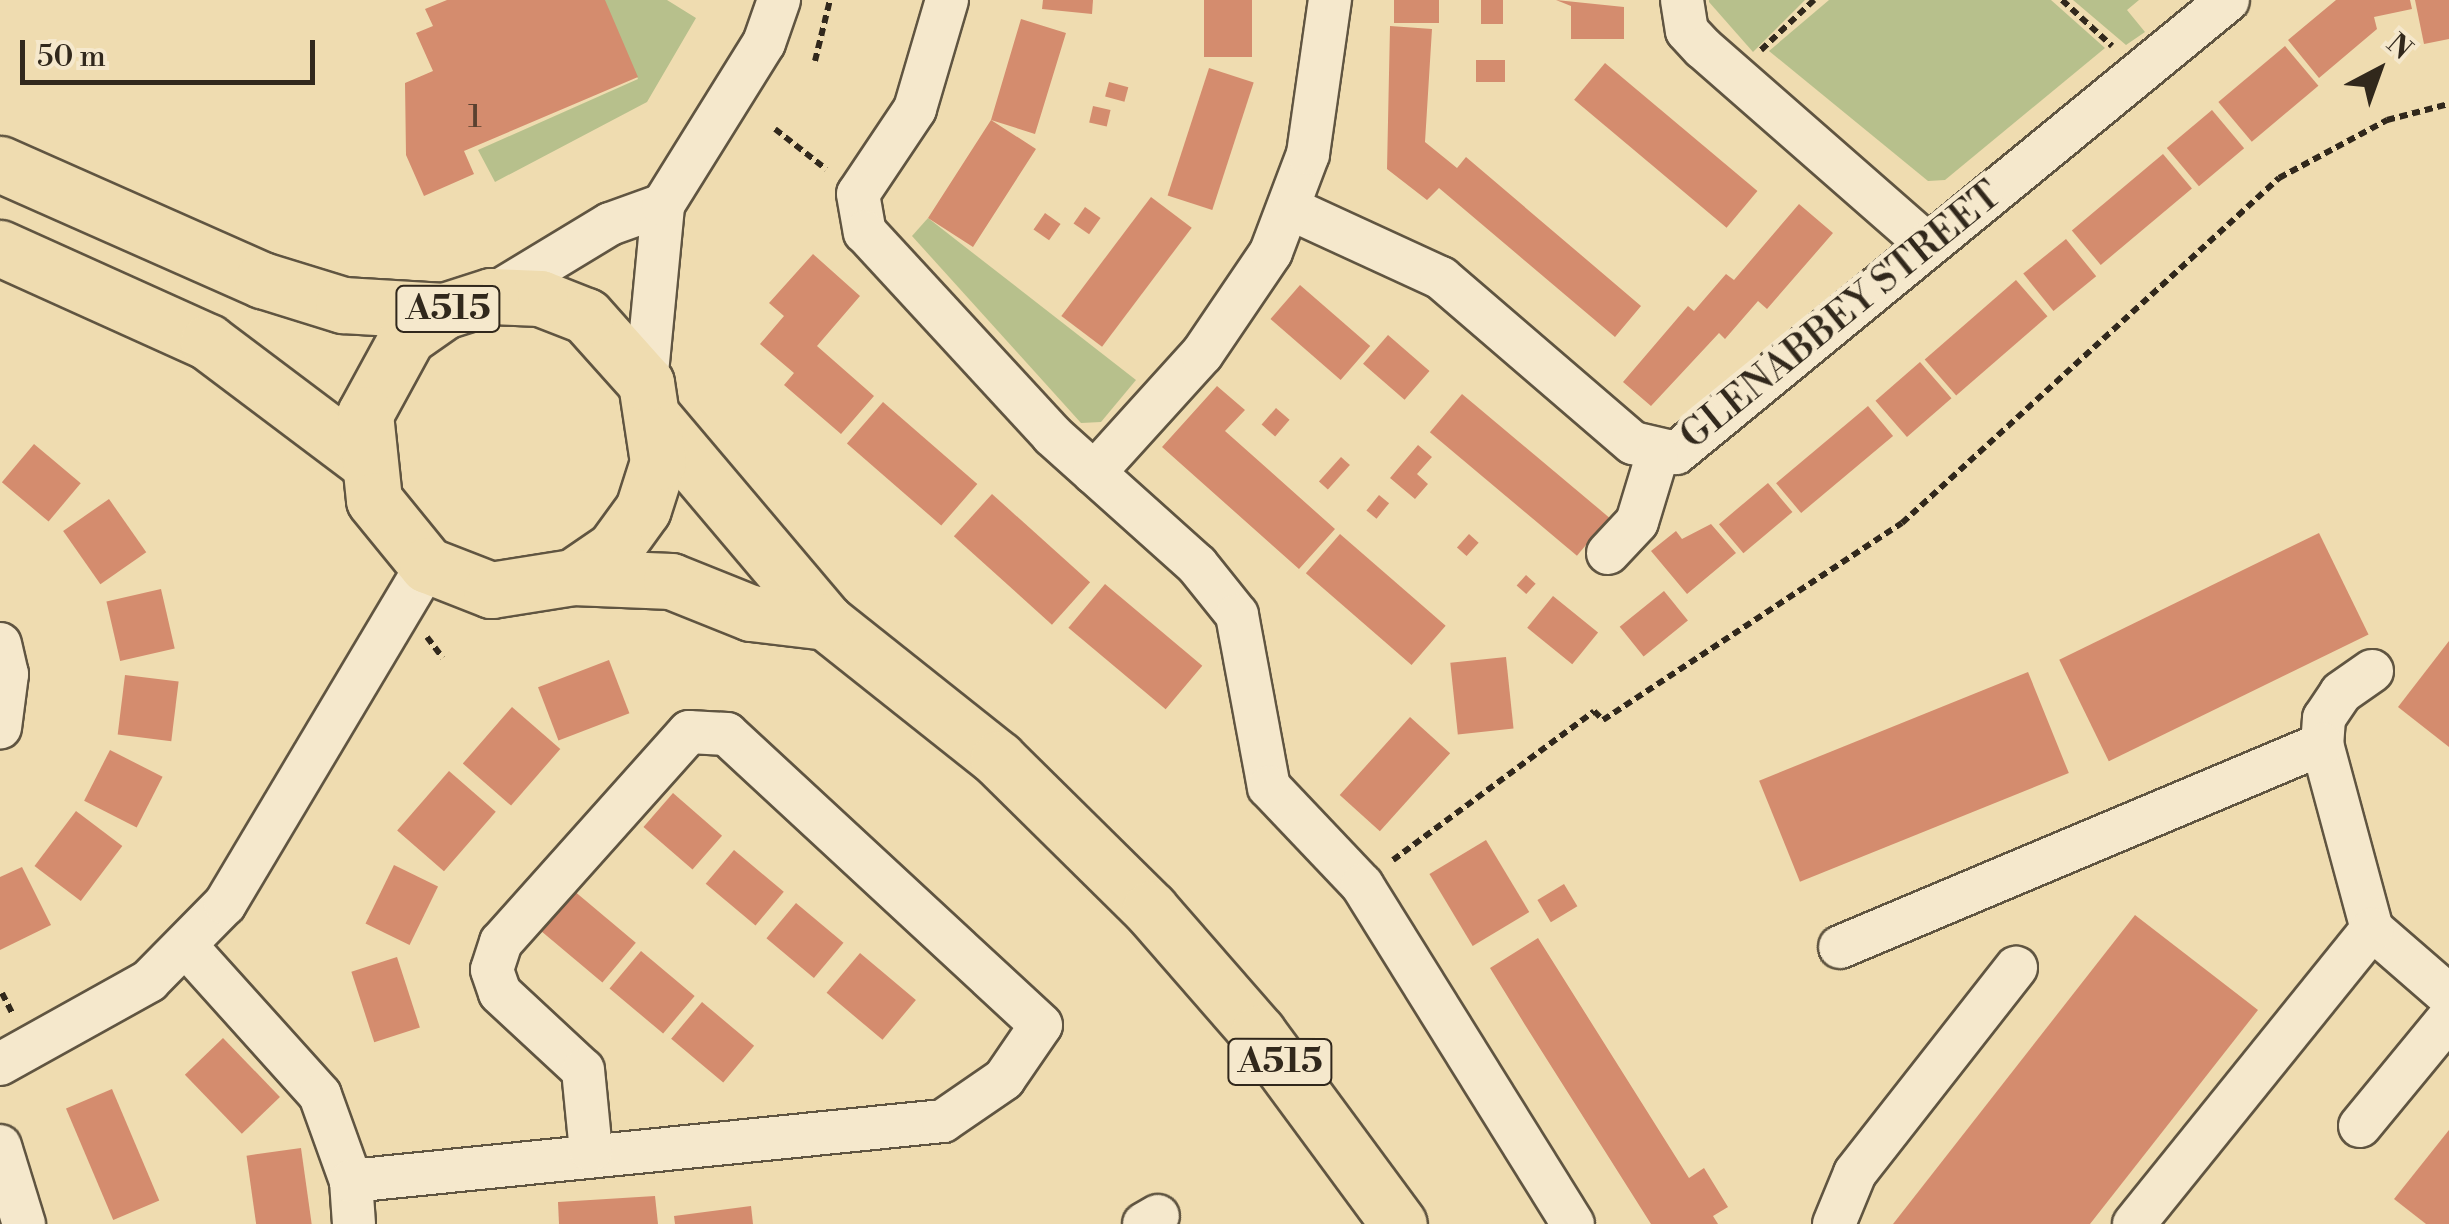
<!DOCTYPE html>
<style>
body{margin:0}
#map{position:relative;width:2449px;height:1224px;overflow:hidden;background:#efdcb0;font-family:"Libre Bodoni",serif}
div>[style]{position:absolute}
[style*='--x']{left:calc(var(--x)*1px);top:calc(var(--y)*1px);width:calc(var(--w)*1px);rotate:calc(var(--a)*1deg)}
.green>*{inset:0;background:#b7c08c}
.building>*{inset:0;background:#d48c6e;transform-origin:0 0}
.path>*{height:6px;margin-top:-3px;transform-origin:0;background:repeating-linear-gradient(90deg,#31281c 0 8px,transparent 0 13px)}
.roads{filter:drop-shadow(2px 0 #605541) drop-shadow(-2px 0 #605541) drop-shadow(0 2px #605541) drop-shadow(0 -2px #605541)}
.minor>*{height:42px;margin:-21px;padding:0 21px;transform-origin:21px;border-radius:21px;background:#f5e8cc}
.highway>*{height:55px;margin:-27.5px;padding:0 27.5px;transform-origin:27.5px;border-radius:27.5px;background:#efdcb0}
span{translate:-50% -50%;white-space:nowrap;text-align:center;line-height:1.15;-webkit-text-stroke:10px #f5e8cc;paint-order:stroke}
.number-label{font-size:32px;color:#5a4130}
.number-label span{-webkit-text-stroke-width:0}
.shield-label span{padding:2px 8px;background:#f5e8cc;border:2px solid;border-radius:8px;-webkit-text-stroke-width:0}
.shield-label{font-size:35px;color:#31281c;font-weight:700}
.street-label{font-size:38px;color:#31281c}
.north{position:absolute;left:2329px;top:20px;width:100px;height:100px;-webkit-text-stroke:8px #f5e8cc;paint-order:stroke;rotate:41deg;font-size:28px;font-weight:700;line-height:40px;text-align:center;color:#31281c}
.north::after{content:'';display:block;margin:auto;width:35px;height:45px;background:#31281c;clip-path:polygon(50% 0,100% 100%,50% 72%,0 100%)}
.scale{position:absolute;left:20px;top:40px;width:295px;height:45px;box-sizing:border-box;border:5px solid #31281c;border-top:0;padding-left:12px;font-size:30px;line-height:35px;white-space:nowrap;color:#31281c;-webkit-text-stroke:8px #f5e8cc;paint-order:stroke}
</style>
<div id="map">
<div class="green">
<div style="clip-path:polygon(603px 0,667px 0,696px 18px,647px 102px,495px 182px,478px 150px,638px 79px)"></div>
<div style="clip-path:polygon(1805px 0,1753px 52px,1709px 2px,1709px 0)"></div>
<div style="clip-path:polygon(1829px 0,2051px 0,2105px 48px,1945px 180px,1928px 181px,1769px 51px)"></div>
<div style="clip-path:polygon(2073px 0,2139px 0,2127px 10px,2145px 32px,2126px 45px)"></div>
<div style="clip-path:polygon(928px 218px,1136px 380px,1101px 422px,1081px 423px,912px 236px)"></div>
</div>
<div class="building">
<div style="clip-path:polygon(447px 0,605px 0,638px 77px,464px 151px,474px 174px,424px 196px,406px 155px,405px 83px,433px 71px,416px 33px,433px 26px,425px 9px)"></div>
<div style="clip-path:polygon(1043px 0,1093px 0,1092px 14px,1042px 9px)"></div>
<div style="left:1204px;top:0;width:48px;height:57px"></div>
<div style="left:1394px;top:0;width:45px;height:23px"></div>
<div style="left:1481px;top:0;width:22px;height:24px"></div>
<div style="clip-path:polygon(1556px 0,1624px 7px,1624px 39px,1571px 39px,1571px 6px)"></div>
<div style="clip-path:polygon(2336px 0,2410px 0,2412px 9px,2374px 17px,2377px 29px,2319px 78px,2288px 40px)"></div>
<div style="clip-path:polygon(2415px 0,2449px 0,2449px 39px,2424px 44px)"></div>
<div style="clip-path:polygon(1021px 19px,1066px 33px,1035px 134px,991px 120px,1036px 149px,973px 247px,928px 218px,991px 120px)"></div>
<div style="clip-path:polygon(1390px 26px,1432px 29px,1425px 142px,1457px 168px,1466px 157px,1641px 306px,1615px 337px,1439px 188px,1427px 200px,1387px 169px)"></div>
<div style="left:2285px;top:46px;width:52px;height:87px;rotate:50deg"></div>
<div style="left:1476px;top:60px;width:29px;height:22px"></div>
<div style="left:1605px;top:63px;width:199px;height:48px;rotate:40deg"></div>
<div style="left:1209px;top:68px;width:47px;height:134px;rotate:18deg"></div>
<div style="left:1109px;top:82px;width:20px;height:15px;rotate:15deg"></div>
<div style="left:1093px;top:106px;width:18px;height:17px;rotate:13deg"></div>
<div style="left:2212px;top:110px;width:50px;height:59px;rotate:50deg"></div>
<div style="left:2163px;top:154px;width:45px;height:119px;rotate:50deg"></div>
<div style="left:1151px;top:197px;width:51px;height:149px;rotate:37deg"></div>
<div style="clip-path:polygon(1799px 204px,1833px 233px,1767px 309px,1758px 301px,1725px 339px,1719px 333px,1651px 406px,1623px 382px,1688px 306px,1694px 311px,1726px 274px,1734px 280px)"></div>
<div style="left:1085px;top:207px;width:19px;height:20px;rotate:35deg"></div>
<div style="left:1045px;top:213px;width:19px;height:20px;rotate:35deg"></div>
<div style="left:2066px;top:239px;width:48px;height:55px;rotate:51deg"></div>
<div style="clip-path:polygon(813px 254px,860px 296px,817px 346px,874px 396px,841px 434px,784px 385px,794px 373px,760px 344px,784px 316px,769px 303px)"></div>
<div style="left:2016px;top:280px;width:48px;height:121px;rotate:49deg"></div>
<div style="left:1300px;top:285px;width:93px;height:45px;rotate:41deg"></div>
<div style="left:1388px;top:335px;width:55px;height:38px;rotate:41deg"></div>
<div style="left:1920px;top:362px;width:48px;height:59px;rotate:49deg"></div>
<div style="clip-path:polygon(1217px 386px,1245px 410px,1225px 431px,1335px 529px,1299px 569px,1162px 447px)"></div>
<div style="left:1462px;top:394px;width:192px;height:50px;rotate:40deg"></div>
<div style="left:883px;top:402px;width:125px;height:55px;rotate:41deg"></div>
<div style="left:1868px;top:406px;width:39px;height:120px;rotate:50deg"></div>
<div style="left:1276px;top:408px;width:18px;height:22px;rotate:41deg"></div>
<div style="left:34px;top:444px;width:61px;height:50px;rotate:40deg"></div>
<div style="clip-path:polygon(1418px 445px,1432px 457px,1417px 474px,1428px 484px,1415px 499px,1390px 478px)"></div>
<div style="left:1341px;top:457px;width:12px;height:33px;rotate:42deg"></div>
<div style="left:1768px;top:483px;width:38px;height:64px;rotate:50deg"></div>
<div style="left:992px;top:494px;width:132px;height:57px;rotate:42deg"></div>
<div style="left:1379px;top:495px;width:13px;height:20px;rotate:39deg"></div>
<div style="left:109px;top:499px;width:65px;height:56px;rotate:55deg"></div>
<div style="clip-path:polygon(1711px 524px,1736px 553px,1687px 594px,1651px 551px,1676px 531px,1682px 539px)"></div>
<div style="left:2319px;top:533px;width:113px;height:289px;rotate:64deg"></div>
<div style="left:1340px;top:534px;width:140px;height:52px;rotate:41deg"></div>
<div style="left:1469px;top:534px;width:13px;height:18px;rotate:42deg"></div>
<div style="left:1526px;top:575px;width:13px;height:14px;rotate:42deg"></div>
<div style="left:1105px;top:584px;width:127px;height:57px;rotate:40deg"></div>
<div style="left:161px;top:589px;width:61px;height:56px;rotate:77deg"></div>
<div style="left:1664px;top:591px;width:38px;height:57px;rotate:51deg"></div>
<div style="left:1553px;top:596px;width:58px;height:41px;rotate:39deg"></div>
<div style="clip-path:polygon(2449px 641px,2449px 747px,2398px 707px)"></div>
<div style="left:1506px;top:657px;width:72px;height:56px;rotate:84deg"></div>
<div style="left:609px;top:660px;width:57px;height:76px;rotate:69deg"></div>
<div style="left:2028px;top:672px;width:109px;height:290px;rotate:68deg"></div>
<div style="left:125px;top:675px;width:54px;height:60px;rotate:7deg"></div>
<div style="left:512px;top:707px;width:64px;height:75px;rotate:41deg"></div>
<div style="left:1410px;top:717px;width:54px;height:105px;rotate:42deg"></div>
<div style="left:110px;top:750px;width:59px;height:57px;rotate:27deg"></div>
<div style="left:449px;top:771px;width:62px;height:79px;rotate:41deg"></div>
<div style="left:673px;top:793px;width:65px;height:45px;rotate:41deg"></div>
<div style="left:76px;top:811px;width:58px;height:69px;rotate:37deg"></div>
<div style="left:1486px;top:840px;width:84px;height:66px;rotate:59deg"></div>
<div style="left:734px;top:850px;width:65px;height:44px;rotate:40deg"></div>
<div style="left:394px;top:865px;width:49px;height:65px;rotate:26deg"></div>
<div style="clip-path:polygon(22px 867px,51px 925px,0 950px,0 877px)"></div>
<div style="left:1564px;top:884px;width:26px;height:31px;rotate:59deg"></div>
<div style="left:573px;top:890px;width:82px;height:52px;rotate:40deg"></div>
<div style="left:796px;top:903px;width:62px;height:46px;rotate:40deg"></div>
<div style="clip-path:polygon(2135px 915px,2258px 1010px,2090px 1224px,1893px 1224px)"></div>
<div style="clip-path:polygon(1538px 938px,1689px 1178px,1704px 1168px,1728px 1207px,1713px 1216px,1718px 1224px,1651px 1224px,1527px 1028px,1490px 968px)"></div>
<div style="left:641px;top:951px;width:70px;height:49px;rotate:40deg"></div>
<div style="left:860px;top:953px;width:73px;height:52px;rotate:40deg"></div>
<div style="left:397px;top:957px;width:74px;height:48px;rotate:72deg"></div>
<div style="left:702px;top:1002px;width:68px;height:48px;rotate:40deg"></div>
<div style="left:223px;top:1038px;width:82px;height:53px;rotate:46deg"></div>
<div style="left:112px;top:1089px;width:121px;height:50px;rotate:67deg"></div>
<div style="clip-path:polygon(2449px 1130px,2449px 1224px,2426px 1224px,2394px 1199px)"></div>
<div style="left:301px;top:1148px;width:77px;height:55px;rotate:82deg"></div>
<div style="clip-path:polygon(655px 1196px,658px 1224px,559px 1224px,558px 1202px)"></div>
<div style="clip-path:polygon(751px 1206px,753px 1224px,675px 1224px,674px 1216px)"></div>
</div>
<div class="path">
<div style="--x:2062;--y:0;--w:68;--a:42.6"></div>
<div style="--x:1761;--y:50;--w:73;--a:-43.3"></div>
<div style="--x:815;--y:61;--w:63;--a:-76.2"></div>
<div style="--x:775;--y:129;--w:65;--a:38.1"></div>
<div style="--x:427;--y:637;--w:26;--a:53"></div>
<div style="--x:1393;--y:860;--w:250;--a:-36.5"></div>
<div style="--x:1594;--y:711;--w:13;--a:45"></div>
<div style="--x:1603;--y:720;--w:358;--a:-33.4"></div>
<div style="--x:1902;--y:523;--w:511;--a:-42.46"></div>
<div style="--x:2279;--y:178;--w:123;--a:-28.2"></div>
<div style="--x:2387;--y:120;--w:64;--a:-14.5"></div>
<div style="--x:2;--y:993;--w:25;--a:63"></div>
</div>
<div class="roads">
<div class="minor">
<div style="--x:947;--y:0;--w:114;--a:106.4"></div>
<div style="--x:915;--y:109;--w:102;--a:123.8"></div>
<div style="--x:858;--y:194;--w:39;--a:80"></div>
<div style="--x:865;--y:232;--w:276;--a:47.3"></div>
<div style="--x:1052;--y:435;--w:195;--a:41.9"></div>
<div style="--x:1197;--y:565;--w:64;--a:51.3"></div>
<div style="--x:1237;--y:615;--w:175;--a:79.5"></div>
<div style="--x:1269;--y:787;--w:135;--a:46.5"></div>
<div style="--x:1362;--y:885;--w:399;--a:58.1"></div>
<div style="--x:1682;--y:0;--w:31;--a:81"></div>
<div style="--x:1687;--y:31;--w:23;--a:47"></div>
<div style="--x:1703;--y:48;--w:299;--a:41.2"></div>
<div style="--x:1291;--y:209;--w:165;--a:24.7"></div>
<div style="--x:1441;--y:278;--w:253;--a:40.7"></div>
<div style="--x:1633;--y:443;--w:44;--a:13.1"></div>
<div style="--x:1676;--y:453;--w:714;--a:-39.37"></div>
<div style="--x:491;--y:296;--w:139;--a:-31.2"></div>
<div style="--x:610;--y:224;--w:56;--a:-19.7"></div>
<div style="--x:646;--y:383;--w:179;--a:-84.5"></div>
<div style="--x:663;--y:205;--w:191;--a:-58.1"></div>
<div style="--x:764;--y:43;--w:46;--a:-70.8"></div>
<div style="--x:1094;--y:473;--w:161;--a:-47.8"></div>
<div style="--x:1202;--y:354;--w:123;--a:-55.9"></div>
<div style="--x:1271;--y:252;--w:105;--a:-69.3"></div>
<div style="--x:1308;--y:154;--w:156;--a:-81.9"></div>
<div style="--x:1608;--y:553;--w:42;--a:-46.9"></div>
<div style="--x:1637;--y:522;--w:69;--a:-73.1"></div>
<div style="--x:0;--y:644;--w:31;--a:77"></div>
<div style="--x:7;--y:674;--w:54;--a:97.4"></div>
<div style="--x:2372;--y:671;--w:38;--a:145"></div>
<div style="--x:2341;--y:693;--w:30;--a:124"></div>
<div style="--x:2324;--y:718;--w:26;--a:94"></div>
<div style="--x:2322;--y:744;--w:192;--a:74.9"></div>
<div style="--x:2372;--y:929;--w:102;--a:41"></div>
<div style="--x:186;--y:946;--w:200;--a:48"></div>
<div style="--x:320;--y:1095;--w:91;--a:70.2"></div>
<div style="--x:351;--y:1181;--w:43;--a:86"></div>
<div style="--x:1840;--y:947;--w:523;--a:-22.84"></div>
<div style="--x:0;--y:1064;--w:171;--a:-29.1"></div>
<div style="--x:149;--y:981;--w:108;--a:-45.4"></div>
<div style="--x:225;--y:904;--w:395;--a:-59.2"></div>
<div style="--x:2360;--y:1126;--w:140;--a:-50.5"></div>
<div style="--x:0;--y:1146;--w:82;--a:72.9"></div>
<div style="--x:351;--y:1181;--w:595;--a:-5.79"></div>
<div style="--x:943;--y:1121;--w:74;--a:-34.5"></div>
<div style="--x:1004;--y:1079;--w:65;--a:-55.6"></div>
<div style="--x:1041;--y:1025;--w:428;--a:-137.2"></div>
<div style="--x:727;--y:734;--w:38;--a:-177"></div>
<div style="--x:689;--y:732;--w:282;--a:131.8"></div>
<div style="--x:501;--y:942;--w:29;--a:108"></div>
<div style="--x:492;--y:970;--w:24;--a:71"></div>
<div style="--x:500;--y:993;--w:113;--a:42.9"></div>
<div style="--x:583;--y:1070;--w:81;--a:84.4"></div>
<div style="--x:1144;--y:1224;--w:16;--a:-30"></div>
<div style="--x:1834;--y:1224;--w:55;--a:-67.6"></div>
<div style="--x:1855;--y:1173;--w:261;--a:-51.9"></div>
<div style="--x:2134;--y:1224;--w:379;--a:-51.1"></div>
</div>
<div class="highway">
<div style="--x:0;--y:164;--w:287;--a:23.9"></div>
<div style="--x:262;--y:280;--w:85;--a:17.2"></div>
<div style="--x:343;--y:305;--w:101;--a:3.4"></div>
<div style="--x:0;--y:248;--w:228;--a:24.3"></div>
<div style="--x:208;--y:342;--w:194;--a:37"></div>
<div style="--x:657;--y:422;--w:262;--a:49.8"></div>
<div style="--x:826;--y:622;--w:220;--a:38.5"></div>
<div style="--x:998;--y:759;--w:214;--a:44.6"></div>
<div style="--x:1150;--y:909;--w:164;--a:48.9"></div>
<div style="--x:1258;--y:1033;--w:237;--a:53.6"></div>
<div style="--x:573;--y:577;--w:50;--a:-34.3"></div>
<div style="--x:614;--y:549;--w:49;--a:-54.1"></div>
<div style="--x:643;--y:509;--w:49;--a:-72.3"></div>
<div style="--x:658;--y:462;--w:80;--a:-98.6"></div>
<div style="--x:646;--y:383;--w:90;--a:-131.8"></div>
<div style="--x:586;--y:316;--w:49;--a:-158.6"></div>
<div style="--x:540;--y:298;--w:49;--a:-177.7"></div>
<div style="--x:491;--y:296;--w:49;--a:162.3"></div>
<div style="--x:444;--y:311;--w:45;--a:144.9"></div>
<div style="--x:407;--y:337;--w:88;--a:118.6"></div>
<div style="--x:365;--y:414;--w:86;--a:84"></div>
<div style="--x:374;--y:500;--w:84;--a:50.8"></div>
<div style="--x:427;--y:565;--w:69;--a:21.3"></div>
<div style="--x:491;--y:590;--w:83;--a:-9"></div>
<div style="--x:573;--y:577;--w:98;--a:2.3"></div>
<div style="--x:671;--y:581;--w:86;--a:21.8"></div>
<div style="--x:751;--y:613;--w:76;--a:6.8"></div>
</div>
</div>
<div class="number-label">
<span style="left:475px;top:117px">1</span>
</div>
<div class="shield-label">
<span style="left:448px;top:309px">A515</span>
<span style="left:1280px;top:1062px">A515</span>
</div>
<div class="street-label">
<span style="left:1841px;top:316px;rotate:-39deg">GLENABBEY STREET</span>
</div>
<div class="north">N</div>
<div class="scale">50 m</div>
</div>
